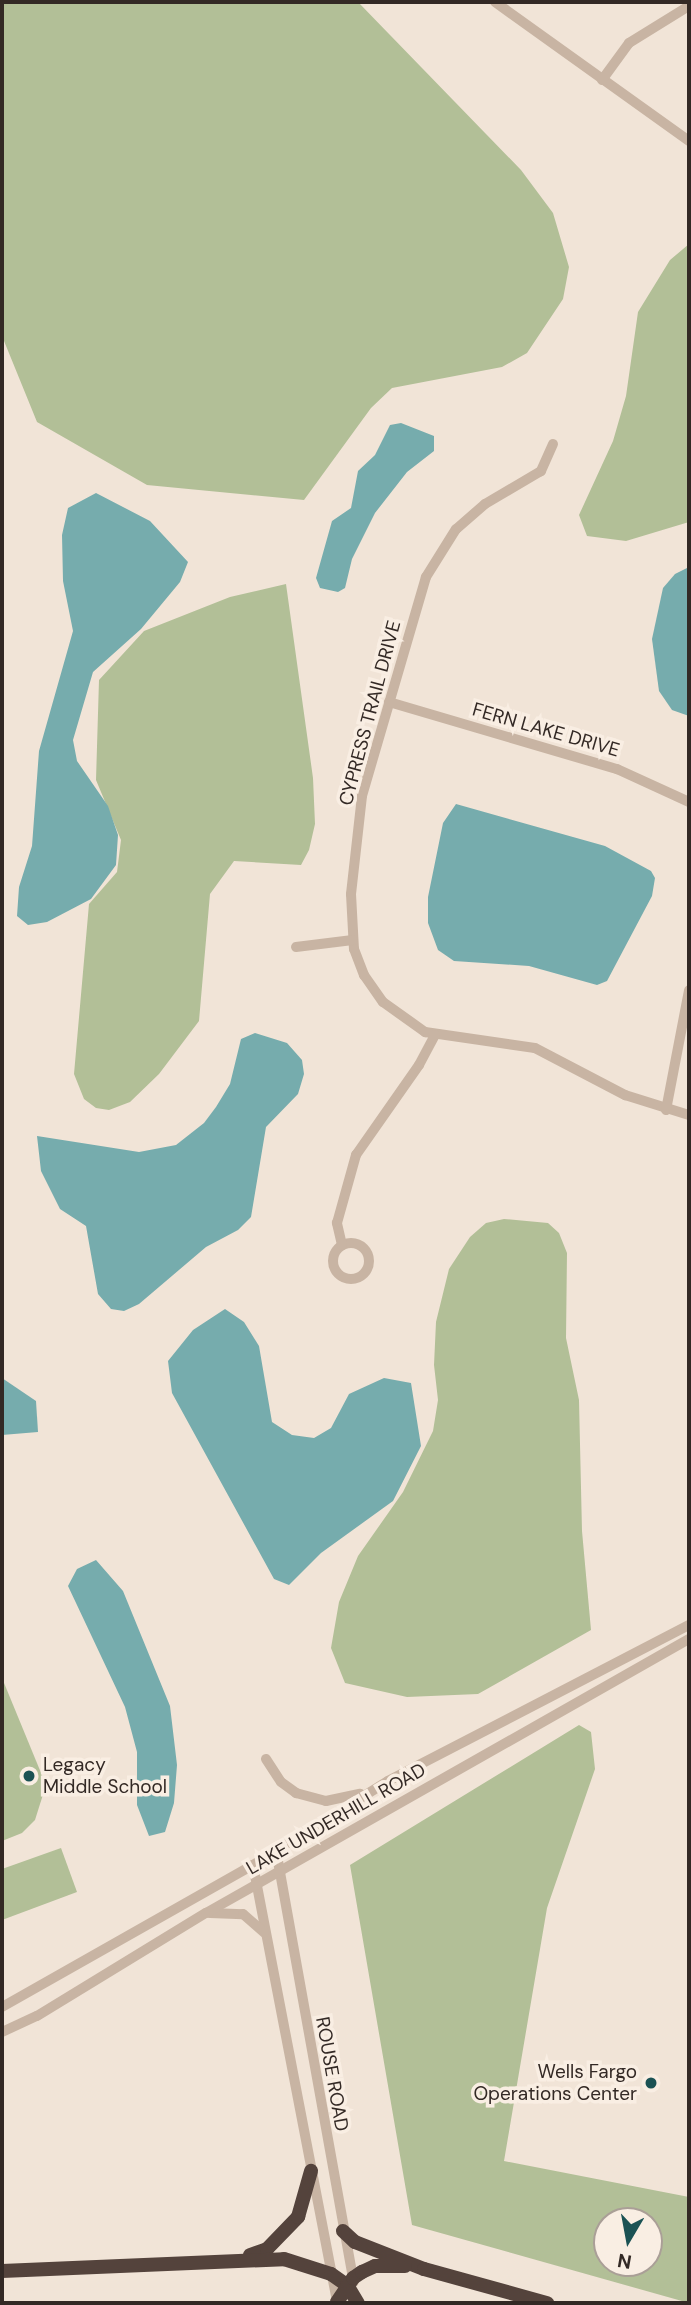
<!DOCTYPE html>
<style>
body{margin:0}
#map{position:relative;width:691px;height:2305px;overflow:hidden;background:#f1e4d7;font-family:"DM Sans",sans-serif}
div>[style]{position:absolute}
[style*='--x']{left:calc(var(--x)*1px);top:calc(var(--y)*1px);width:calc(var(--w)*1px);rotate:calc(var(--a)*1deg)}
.green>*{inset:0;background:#b2bf97}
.water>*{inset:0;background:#76acad}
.minor>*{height:10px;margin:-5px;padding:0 5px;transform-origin:5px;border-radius:5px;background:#c8b4a3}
.minor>.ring{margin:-5px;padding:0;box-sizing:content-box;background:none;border:10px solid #c8b4a3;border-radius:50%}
.highway>*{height:14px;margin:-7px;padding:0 7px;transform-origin:7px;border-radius:7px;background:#54433c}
.dots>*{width:19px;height:19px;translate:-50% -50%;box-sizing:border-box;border:4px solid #f9eee3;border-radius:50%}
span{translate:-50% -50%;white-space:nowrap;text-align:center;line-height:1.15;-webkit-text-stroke:7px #f9eee3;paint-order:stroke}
.street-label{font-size:19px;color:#332925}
.poi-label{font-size:19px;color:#332925}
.left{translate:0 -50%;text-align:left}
.right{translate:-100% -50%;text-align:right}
.frame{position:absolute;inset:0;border:4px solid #332925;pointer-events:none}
.north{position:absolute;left:593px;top:2207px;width:70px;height:70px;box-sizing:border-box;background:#f9eee3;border:2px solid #aa9f97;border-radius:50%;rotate:190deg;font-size:19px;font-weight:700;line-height:28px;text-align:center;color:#332925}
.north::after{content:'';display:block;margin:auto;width:24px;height:32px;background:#1b5254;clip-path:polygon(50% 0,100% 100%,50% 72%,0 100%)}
</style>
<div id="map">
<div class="green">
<div style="clip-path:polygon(2px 2px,358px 2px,521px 170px,553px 213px,569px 267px,563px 299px,527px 353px,502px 367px,392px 388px,371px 408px,304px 500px,147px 485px,37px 422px,2px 336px)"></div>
<div style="clip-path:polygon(689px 244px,689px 522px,626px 541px,587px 536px,579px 515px,613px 441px,626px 396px,638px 312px,670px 260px)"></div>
<div style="clip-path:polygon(286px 584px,313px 778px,315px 824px,309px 850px,301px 865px,234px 861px,210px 894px,199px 1021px,159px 1074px,130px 1102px,109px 1110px,96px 1108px,84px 1099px,74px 1074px,89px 904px,117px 872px,121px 840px,96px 780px,99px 680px,144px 631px,230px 597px)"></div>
<div style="clip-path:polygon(504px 1219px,548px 1223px,559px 1233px,567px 1253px,566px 1338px,579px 1400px,582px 1531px,591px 1630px,478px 1694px,407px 1697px,345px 1683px,331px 1648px,339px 1602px,358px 1556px,403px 1492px,433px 1431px,438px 1400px,434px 1365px,436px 1322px,449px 1269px,470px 1237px,486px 1223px)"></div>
<div style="clip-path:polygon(2px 1678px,46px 1785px,35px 1820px,22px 1833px,2px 1841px)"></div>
<div style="clip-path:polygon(evenodd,579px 1725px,591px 1732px,595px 1769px,547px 1908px,504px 2161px,689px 2197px,689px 2303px,412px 2225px,350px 1865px,579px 1725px,607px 2221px,649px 2221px,649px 2263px,607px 2263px,607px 2221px)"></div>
<div style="clip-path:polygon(61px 1848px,77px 1892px,2px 1920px,2px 1869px)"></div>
</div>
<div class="water">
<div style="clip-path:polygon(401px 423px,434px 436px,434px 451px,407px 472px,375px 513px,352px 559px,345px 588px,338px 592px,320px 588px,316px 578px,332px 521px,351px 508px,358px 471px,375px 455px,390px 425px)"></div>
<div style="clip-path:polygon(96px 493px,150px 521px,188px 562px,180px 582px,141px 629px,93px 672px,73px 740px,77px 761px,108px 806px,118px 835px,116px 865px,91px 899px,47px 922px,28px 925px,17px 916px,19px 887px,32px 846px,39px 751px,73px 631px,63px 581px,62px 535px,68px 508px)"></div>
<div style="clip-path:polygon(689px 567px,689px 716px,672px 710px,659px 691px,652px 639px,663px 588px,675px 574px)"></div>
<div style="clip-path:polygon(456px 804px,605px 846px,651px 871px,655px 878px,652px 896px,607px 981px,597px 985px,529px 966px,454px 961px,438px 950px,428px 923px,428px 897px,443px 823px)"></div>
<div style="clip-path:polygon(255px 1033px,287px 1043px,302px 1060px,304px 1074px,298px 1094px,266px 1127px,251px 1217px,238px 1230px,206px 1247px,139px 1304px,124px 1311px,111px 1309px,98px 1294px,86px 1226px,60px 1209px,41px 1171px,37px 1136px,139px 1152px,176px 1145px,204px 1123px,216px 1107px,230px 1084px,241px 1039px)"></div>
<div style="clip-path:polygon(225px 1309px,244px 1322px,259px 1346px,272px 1422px,292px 1435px,314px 1438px,331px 1428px,349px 1394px,384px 1378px,411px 1383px,421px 1446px,393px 1501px,321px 1553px,289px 1585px,274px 1579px,172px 1393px,168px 1361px,193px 1330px)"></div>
<div style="clip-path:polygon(2px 1378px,36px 1401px,38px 1432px,2px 1435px)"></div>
<div style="clip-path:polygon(96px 1560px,123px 1591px,170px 1706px,177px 1765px,174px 1803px,165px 1832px,149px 1836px,137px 1805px,137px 1752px,125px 1707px,68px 1586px,77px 1569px)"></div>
</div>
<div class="minor">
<div style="--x:495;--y:2;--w:239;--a:35.6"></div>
<div style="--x:602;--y:80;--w:46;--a:-53.9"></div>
<div style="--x:629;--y:43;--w:70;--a:-31.7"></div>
<div style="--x:553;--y:444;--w:30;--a:114"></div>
<div style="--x:541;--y:471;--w:65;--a:149.5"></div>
<div style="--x:485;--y:504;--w:38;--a:139"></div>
<div style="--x:456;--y:529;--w:57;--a:122"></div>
<div style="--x:426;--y:577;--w:228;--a:106.3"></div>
<div style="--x:362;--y:796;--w:99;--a:96.4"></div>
<div style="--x:351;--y:894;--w:55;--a:86.9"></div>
<div style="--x:354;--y:949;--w:28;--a:69"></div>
<div style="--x:364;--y:975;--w:33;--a:55"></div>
<div style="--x:383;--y:1002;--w:52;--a:35.5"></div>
<div style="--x:425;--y:1032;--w:111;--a:8.3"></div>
<div style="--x:535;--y:1048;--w:102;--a:27.6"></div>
<div style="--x:625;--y:1095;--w:67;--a:17.4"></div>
<div style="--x:389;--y:702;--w:238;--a:16.4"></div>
<div style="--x:617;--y:769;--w:79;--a:24.6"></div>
<div style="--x:296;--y:947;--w:57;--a:-7"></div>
<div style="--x:666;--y:1110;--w:122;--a:-79.1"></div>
<div class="ring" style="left:333px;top:1243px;width:26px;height:26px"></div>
<div style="--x:342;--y:1245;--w:23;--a:-103"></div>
<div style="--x:337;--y:1223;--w:71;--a:-74.4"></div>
<div style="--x:356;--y:1155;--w:110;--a:-55"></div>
<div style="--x:419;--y:1065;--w:34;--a:-62"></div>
<div style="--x:266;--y:1759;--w:27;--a:57"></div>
<div style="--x:281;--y:1782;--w:19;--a:36"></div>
<div style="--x:296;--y:1793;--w:31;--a:15"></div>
<div style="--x:326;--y:1801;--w:35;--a:-12"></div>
<div style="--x:276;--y:1850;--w:439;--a:79.8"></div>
<div style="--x:253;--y:1865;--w:446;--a:79.1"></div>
<div style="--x:210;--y:1913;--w:33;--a:2"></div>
<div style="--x:243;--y:1914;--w:28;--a:41"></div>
<div style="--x:2;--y:2007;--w:288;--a:-29.5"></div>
<div style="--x:253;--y:1865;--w:159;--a:-31.9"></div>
<div style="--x:388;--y:1781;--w:339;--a:-27.4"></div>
<div style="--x:2;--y:2032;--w:38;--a:-25"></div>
<div style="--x:37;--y:2016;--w:198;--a:-31.4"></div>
<div style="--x:206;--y:1913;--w:555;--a:-29.57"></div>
</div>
<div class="highway">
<div style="--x:343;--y:2231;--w:16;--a:43"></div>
<div style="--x:355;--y:2242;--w:74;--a:21.4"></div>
<div style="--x:424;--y:2269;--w:128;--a:15.5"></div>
<div style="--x:250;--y:2255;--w:18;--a:-19"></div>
<div style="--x:267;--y:2249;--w:45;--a:-45.9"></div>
<div style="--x:298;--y:2217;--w:48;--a:-74.2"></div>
<div style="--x:2;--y:2271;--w:282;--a:-2.4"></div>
<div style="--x:284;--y:2259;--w:49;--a:17.7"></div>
<div style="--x:331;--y:2274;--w:19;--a:35"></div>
<div style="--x:347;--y:2285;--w:21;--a:59"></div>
<div style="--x:337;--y:2302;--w:29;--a:-56"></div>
<div style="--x:353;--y:2278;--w:11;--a:-34"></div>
<div style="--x:362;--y:2272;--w:14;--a:-25"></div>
<div style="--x:375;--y:2266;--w:30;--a:0"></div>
</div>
<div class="dots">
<div style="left:29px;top:1776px;background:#1b5254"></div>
<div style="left:651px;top:2083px;background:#1b5254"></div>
</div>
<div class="street-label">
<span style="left:370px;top:713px;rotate:-75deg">CYPRESS TRAIL DRIVE</span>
<span style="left:546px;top:730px;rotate:16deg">FERN LAKE DRIVE</span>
<span style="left:336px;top:1819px;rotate:-30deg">LAKE UNDERHILL ROAD</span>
<span style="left:332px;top:2074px;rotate:80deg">ROUSE ROAD</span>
</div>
<div class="poi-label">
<span class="left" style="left:43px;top:1776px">Legacy<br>Middle School</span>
<span class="right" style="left:637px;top:2083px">Wells Fargo<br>Operations Center</span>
</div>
<div class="frame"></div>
<div class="north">N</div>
</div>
